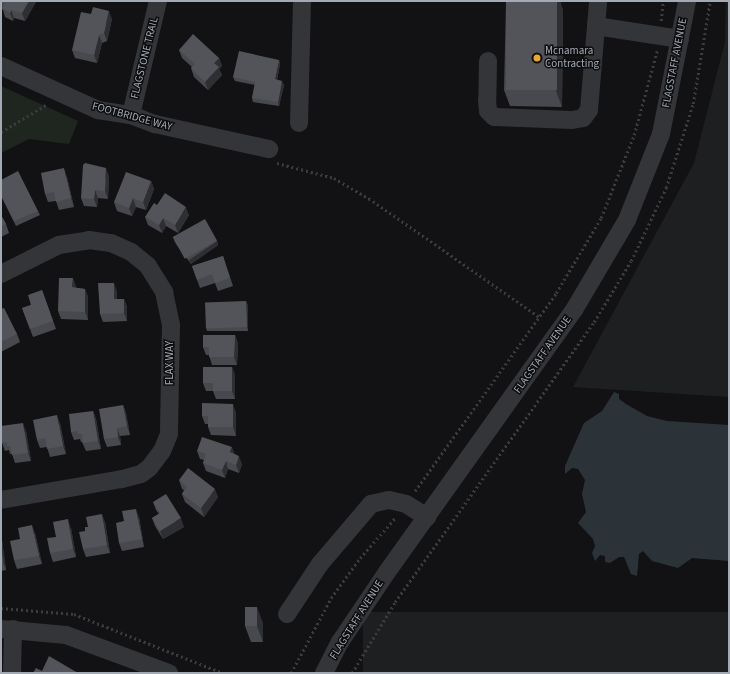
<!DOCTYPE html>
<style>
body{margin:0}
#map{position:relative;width:730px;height:674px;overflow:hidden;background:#121214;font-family:"Source Sans 3",sans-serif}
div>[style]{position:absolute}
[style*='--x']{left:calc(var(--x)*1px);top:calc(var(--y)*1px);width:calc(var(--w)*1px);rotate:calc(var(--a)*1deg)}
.built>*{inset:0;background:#1e1f21;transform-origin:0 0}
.green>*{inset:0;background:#1f261f}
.water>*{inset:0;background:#2b3339}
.path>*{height:2.5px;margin-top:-1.25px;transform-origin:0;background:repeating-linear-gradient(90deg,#3a3c40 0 2px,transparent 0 5px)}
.minor>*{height:18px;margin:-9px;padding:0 9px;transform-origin:9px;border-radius:9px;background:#343539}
.wall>*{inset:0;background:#48494f}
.shaded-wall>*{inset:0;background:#2e2f33}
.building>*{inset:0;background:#52545a;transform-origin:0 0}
.dots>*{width:11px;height:11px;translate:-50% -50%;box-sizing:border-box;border:2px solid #0d0d0f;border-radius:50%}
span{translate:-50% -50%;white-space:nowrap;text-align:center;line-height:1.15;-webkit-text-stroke:3px #0d0d0f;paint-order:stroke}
.poi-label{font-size:11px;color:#a4aab4}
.left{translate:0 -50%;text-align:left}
.street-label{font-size:11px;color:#a4aab4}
.frame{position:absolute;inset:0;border:2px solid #a4aab4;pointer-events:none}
</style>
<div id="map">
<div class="built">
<div style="clip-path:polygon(726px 1px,729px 1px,729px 397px,573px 387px,694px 163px,725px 42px)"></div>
<div style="left:729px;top:612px;width:61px;height:366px;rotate:90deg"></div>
</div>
<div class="green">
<div style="clip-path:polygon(1px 86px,78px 121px,69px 144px,29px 139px,1px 153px)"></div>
</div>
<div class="water">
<div style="clip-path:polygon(614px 392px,619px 394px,619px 399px,626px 404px,647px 416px,667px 421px,729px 425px,729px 561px,692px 558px,678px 568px,652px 561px,643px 551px,639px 554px,637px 576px,631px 574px,624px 557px,619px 557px,610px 563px,605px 562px,605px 556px,600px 555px,595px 561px,592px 553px,595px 546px,593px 539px,578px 523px,586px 512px,582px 494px,585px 480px,578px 469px,572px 468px,565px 474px,565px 466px,584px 423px,602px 411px)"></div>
</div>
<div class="path">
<div style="--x:661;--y:21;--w:20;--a:-84"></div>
<div style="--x:1;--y:132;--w:54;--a:-31.3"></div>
<div style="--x:277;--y:163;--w:59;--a:14.7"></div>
<div style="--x:334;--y:178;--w:45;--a:30.5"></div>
<div style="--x:373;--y:201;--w:203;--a:34.9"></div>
<div style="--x:415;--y:491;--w:243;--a:-54.5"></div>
<div style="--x:556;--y:293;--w:87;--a:-59"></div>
<div style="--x:601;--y:218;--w:89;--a:-68.3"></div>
<div style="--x:634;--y:135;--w:87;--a:-74.7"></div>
<div style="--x:1;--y:608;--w:73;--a:4.7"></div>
<div style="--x:74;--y:614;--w:160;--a:21.6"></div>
<div style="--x:291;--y:673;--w:85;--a:-61.9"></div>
<div style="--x:331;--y:598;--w:49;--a:-54.1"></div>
<div style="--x:360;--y:558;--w:53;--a:-48.8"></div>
<div style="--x:352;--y:673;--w:83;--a:-58.8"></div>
<div style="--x:395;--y:602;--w:344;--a:-54.6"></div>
<div style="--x:594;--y:322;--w:71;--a:-58.8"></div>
<div style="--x:631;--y:261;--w:81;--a:-64.4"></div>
<div style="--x:666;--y:188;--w:88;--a:-72.2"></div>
<div style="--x:693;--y:104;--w:104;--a:-80.6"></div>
</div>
<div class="minor">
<div style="--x:596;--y:26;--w:25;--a:-85"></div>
<div style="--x:488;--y:61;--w:39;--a:91"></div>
<div style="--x:487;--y:100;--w:11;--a:85"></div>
<div style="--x:488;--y:111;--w:8;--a:45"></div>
<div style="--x:494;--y:117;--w:78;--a:2.2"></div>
<div style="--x:572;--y:120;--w:11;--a:-10"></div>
<div style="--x:583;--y:118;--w:10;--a:-53"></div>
<div style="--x:589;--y:110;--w:84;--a:-85.2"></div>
<div style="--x:596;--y:26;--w:85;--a:8.8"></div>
<div style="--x:1;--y:66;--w:107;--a:24.4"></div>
<div style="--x:98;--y:110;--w:33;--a:9"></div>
<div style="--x:131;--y:115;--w:26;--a:21"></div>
<div style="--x:155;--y:124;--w:117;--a:12.4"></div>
<div style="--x:131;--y:115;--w:117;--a:-76.7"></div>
<div style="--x:299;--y:123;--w:122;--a:-88.6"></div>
<div style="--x:1;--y:274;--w:65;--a:-26.6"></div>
<div style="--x:59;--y:245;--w:30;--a:-9"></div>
<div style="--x:89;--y:240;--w:22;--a:8"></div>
<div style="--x:111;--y:243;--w:22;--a:24"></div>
<div style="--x:131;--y:252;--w:22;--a:39"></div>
<div style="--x:148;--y:266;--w:31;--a:58"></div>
<div style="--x:164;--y:292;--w:34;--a:78"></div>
<div style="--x:171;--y:325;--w:109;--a:91.1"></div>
<div style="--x:169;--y:434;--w:18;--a:112"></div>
<div style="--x:162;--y:451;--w:21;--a:127"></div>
<div style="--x:149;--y:468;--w:10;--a:143"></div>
<div style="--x:141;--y:474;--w:20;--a:165"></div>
<div style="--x:122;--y:479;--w:123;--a:170.2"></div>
<div style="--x:287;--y:614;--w:60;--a:-56.6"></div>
<div style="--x:320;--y:564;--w:79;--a:-49.6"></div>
<div style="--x:371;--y:504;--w:18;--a:-13"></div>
<div style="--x:389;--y:500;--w:17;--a:13"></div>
<div style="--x:406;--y:504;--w:25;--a:32"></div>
<div style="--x:1;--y:629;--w:65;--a:5.3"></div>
<div style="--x:66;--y:635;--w:110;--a:20.3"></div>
<div style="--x:12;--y:673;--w:44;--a:-88.7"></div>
<div style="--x:324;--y:673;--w:35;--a:-63"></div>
<div style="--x:340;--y:642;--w:84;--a:-56.1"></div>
<div style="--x:387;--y:572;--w:322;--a:-54.5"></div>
<div style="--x:574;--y:310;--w:104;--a:-59.5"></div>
<div style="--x:627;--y:220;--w:92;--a:-68.4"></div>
<div style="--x:661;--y:134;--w:136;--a:-78.9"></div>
</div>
<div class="wall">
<div style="clip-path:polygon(1px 1px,36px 1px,36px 2px,25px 21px,14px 18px,13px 21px,5px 17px,3px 10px,2px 9px,1px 11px)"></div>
<div style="clip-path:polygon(506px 1px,560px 1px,563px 11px,562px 107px,510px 106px,504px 90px)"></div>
<div style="clip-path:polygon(112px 19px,107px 41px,102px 43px,97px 63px,75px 58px,72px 50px)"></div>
<div style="clip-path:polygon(179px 50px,219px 58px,222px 66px,219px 69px,222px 75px,208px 90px,194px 77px,191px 68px,192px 67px,182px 58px)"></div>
<div style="clip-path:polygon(279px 60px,280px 64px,277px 80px,284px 85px,279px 106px,253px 102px,252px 98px,255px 85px,235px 81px,233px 77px)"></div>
<div style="clip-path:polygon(109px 176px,108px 199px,98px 198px,97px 207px,84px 206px,81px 198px)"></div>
<div style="clip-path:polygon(67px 177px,74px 207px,59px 210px,56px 201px,48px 202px,45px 194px)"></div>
<div style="clip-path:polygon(1px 180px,38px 211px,40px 215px,16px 226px,1px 196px)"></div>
<div style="clip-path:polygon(151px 181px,154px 189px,146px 210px,136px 207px,132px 216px,117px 211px,114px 202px)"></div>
<div style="clip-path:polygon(157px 205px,189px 215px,178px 233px,166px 226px,162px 233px,148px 225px,145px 217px)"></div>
<div style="clip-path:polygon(1px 215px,6px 224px,9px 233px,1px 237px)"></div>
<div style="clip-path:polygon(174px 240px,217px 241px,218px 245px,191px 264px,176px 244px)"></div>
<div style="clip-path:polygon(223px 256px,233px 286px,218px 291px,215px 283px,200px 288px,192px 266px)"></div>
<div style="clip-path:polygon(76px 286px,76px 288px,85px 289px,88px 297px,88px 320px,61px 319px,58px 311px)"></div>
<div style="clip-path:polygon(42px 290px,56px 329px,33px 337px,22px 308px,31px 305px)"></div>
<div style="clip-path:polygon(117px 291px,117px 299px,124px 299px,127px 307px,127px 321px,103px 322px,100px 314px)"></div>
<div style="clip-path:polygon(246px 301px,248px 306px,248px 331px,207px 331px,206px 327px)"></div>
<div style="clip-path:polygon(1px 309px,17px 334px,20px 342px,1px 352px)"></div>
<div style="clip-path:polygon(235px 335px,238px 344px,237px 365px,212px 365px,209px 355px,206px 355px,203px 347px)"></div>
<div style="clip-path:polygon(232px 367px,235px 375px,235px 399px,216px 399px,213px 391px,206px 391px,203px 383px)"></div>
<div style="clip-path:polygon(123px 405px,126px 413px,130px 435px,120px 436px,121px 445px,107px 447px,104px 439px)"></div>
<div style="clip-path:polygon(93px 411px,96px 419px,101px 449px,86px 451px,82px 442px,81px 442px,80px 439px,74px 440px,71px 432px)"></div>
<div style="clip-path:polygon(236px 412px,236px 436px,211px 435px,208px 427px,208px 424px,205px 424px,202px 416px)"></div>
<div style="clip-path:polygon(60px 423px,66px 454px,50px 457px,47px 447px,40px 448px,37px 440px)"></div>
<div style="clip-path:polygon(26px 431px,31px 461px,15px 463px,12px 454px,10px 454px,9px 450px,5px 451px,2px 443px)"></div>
<div style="clip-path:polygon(197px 451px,234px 454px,242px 464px,239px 473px,228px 469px,225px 478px,206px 471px,203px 463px,204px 460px,200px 459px)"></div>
<div style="clip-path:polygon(179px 480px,218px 497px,204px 517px,185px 502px,182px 494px,184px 490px,182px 489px)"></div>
<div style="clip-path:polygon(153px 502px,184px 527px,163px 539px,155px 526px,152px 518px,159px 514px,156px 510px)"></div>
<div style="clip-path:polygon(139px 517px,144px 547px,122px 551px,119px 543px)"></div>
<div style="clip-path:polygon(105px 522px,110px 553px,86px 557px,83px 549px,85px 531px)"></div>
<div style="clip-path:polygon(71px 528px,76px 557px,53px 562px,50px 553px)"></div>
<div style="clip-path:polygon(35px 533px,42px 564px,17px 569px,14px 560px,20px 539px)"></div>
<div style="clip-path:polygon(1px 536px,2px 540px,6px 570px,1px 571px)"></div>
<div style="clip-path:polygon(263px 623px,263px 642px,251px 642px,245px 626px)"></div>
</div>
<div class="shaded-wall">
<div style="clip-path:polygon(29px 1px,36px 1px,36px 2px,25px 21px,22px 13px)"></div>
<div style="clip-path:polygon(557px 1px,560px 1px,563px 11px,562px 107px,556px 91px)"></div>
<div style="clip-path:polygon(11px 10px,14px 18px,13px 21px,10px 13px)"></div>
<div style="clip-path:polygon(109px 11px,112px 19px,107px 41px,104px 33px)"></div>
<div style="clip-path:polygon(99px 35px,102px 43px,97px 63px,94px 55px)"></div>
<div style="clip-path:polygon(219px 58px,222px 66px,219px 69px,222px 75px,208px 90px,205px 82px,214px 63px)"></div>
<div style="clip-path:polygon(279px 60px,280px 64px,276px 84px,275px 79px)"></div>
<div style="clip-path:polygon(282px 81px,284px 85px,279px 106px,278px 102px)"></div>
<div style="clip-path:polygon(64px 168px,67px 177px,74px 207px,71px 198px)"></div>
<div style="clip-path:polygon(106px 168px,109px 176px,108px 199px,105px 191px)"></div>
<div style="clip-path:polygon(151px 181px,154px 189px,146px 210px,143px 202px)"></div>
<div style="clip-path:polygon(95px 190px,98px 198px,97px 207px,94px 199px)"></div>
<div style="clip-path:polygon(133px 198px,136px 207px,132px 216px,129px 208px)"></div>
<div style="clip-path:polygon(186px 207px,189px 215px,178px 233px,175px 225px)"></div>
<div style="clip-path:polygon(163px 218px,166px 226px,162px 233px,159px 225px)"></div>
<div style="clip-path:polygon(217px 241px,218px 245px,191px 264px,189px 260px)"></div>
<div style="clip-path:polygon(73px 278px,76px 286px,75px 295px,72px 287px)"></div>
<div style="clip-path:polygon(114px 283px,117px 291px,117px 308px,114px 299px)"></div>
<div style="clip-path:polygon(85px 289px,88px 297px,88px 320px,85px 312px)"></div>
<div style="clip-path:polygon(124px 299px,127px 307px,127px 321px,124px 313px)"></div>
<div style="clip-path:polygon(246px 301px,248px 306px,248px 331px,247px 327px)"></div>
<div style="clip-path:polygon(235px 335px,238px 344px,237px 365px,234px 357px)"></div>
<div style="clip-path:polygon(232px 367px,235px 375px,235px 399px,232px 391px)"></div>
<div style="clip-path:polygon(233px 404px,236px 412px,236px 436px,233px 427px)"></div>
<div style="clip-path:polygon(123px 405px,126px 413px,130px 435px,127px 426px)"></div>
<div style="clip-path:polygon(93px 411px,96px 419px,101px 449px,98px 441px)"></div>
<div style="clip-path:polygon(57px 415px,60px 423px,66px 454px,63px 446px)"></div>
<div style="clip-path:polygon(23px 423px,26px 431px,31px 461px,28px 453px)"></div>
<div style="clip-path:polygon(117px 428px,120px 436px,121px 445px,118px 437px)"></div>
<div style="clip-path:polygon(232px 447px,235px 455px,230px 452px)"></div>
<div style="clip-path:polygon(239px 456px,242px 464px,239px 473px,236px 465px)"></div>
<div style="clip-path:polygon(226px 461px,228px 469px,225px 478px,222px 470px)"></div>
<div style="clip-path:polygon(215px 489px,218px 497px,204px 517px,201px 508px)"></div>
<div style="clip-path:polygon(136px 509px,139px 517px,144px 547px,142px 539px)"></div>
<div style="clip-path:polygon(102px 514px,105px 522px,110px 553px,107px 545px)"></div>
<div style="clip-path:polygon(181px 518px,184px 527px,163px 539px,160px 531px)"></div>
<div style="clip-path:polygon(68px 519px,71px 528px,76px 557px,73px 549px)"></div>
<div style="clip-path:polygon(32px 525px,35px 533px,42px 564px,39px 556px)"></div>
<div style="clip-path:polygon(1px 536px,2px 540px,6px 570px,3px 562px,1px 544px)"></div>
<div style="clip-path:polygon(257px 607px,263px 623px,263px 642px,257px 626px)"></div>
</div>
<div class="building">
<div style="clip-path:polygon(1px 1px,29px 1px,22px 13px,11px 10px,10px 13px,2px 8px,5px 4px,1px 2px)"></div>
<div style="left:506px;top:1px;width:51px;height:89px"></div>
<div style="clip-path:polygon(93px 7px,109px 11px,104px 33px,99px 35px,94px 55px,72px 50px,81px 12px,91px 14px)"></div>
<div style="clip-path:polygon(193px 34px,219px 58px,214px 63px,219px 67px,205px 82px,191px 68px,195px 64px,179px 50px)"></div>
<div style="clip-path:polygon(239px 51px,279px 60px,275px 79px,282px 81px,278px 102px,252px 98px,255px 82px,233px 77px)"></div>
<div style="clip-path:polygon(85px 163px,106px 168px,105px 191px,95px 190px,94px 199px,81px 198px,83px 165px)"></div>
<div style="clip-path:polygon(64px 168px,71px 198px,56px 202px,54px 192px,45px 194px,41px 173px)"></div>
<div style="clip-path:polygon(18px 171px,38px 211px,14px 221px,1px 195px,1px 180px)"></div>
<div style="clip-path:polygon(126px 172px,151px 181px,143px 202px,133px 198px,129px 208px,114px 202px)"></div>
<div style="clip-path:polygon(165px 193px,186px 207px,175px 225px,163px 218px,159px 225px,145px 217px,154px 203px,157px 205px)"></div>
<div style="clip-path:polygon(1px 215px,6px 224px,1px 227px)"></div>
<div style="left:205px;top:219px;width:25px;height:37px;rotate:61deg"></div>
<div style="clip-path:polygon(223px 256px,230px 278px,215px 283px,212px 274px,197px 280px,192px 266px)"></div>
<div style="clip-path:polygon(59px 278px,73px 278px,72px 287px,85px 289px,85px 312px,58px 311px)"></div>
<div style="clip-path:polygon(98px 283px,114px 283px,114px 299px,124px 299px,124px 313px,100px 314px)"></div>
<div style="clip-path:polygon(42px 290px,53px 321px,30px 329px,22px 308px,31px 305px,28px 295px)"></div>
<div style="left:246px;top:301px;width:26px;height:41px;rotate:88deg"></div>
<div style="clip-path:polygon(4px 308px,17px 334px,1px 342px,1px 309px)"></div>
<div style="clip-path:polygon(203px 335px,235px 335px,234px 357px,209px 357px,209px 347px,203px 347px)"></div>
<div style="clip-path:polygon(203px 367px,232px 367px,232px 391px,213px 391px,213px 383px,203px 383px)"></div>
<div style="clip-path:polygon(202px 403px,233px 404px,233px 427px,208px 427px,208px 416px,202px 416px)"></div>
<div style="clip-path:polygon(123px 405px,127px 426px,117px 428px,118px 437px,104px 439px,99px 409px)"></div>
<div style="clip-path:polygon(93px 411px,98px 441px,83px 443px,82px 434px,78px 434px,78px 431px,71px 432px,69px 414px)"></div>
<div style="clip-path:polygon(57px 415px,63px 446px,47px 449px,45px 438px,37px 440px,33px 420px)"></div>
<div style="clip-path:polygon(23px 423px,28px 453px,12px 455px,10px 446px,7px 446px,7px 442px,2px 443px,1px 426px)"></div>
<div style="clip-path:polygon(202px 437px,232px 447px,230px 452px,239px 456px,236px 465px,226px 461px,222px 470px,203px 463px,206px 454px,197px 451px)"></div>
<div style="clip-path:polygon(188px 468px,215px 489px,201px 508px,182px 494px,187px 487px,179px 480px)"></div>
<div style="clip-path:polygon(166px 494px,181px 518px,160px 531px,152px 518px,160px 513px,153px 502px)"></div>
<div style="clip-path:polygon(136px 509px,142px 539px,119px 543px,116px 523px,124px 521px,122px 511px)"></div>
<div style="clip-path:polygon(102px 514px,107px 545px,83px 549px,79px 532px,85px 531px,85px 527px,88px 527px,86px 517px)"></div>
<div style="clip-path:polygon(68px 519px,73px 549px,50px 553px,47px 538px,56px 537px,53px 522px)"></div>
<div style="clip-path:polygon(32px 525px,39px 556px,14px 560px,10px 541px,20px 539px,18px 528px)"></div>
<div style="clip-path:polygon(1px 544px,3px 562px,1px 562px)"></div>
<div style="left:245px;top:607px;width:12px;height:19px"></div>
<div style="clip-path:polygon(49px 656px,78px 673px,33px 673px,36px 668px,42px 671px)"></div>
</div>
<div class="dots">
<div style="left:537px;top:58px;background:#eaa634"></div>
</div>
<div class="poi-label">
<span class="left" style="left:545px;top:58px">Mcnamara<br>Contracting</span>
</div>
<div class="street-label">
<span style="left:145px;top:58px;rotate:-76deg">FLAGSTONE TRAIL</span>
<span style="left:675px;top:63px;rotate:-79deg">FLAGSTAFF AVENUE</span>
<span style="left:132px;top:117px;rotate:15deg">FOOTBRIDGE WAY</span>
<span style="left:543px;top:355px;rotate:-55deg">FLAGSTAFF AVENUE</span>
<span style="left:170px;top:363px;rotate:-90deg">FLAX WAY</span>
<span style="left:357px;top:620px;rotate:-58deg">FLAGSTAFF AVENUE</span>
</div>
<div class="frame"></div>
</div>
